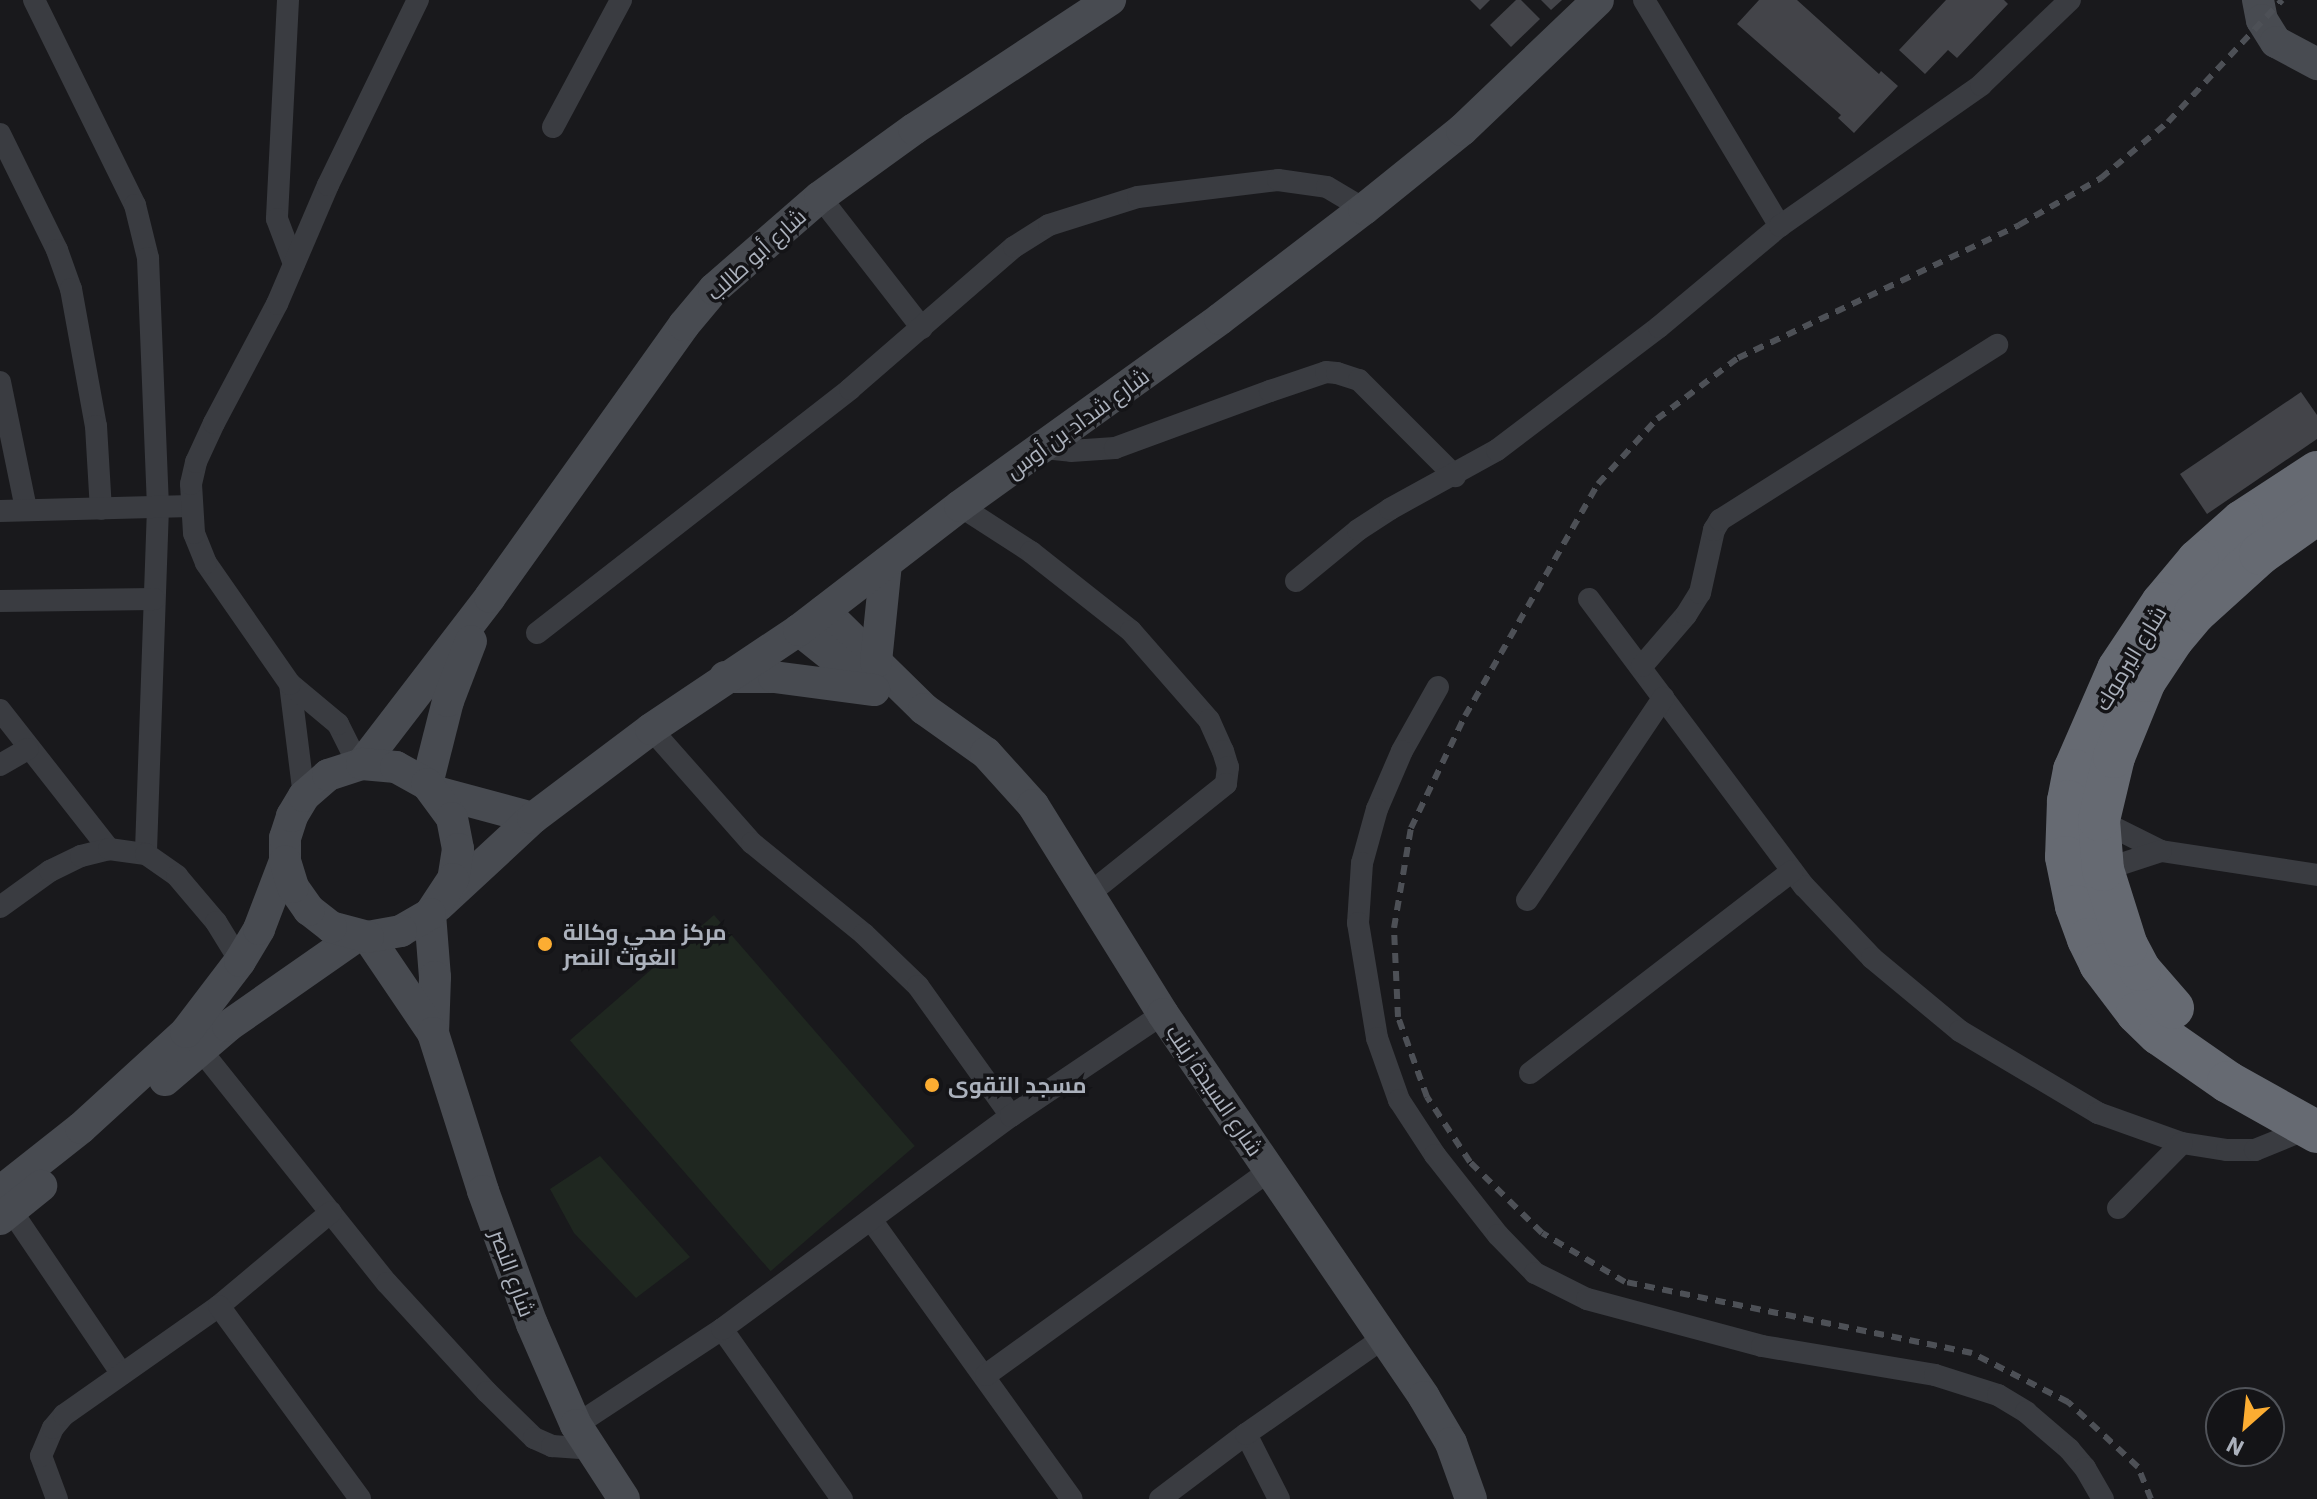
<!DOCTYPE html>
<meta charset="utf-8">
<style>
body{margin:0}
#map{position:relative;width:2317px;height:1499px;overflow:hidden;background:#19191c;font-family:"IBM Plex Sans",Cairo,sans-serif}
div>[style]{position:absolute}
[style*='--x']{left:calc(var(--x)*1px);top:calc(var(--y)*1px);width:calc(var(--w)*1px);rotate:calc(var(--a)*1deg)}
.green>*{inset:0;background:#1f2720;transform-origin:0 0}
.building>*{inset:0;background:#434449}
.street>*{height:22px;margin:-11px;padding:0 11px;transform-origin:11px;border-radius:11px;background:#3a3c41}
.secondary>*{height:32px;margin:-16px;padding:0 16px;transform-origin:16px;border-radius:16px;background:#484b51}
.highway>*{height:42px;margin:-21px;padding:0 21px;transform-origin:21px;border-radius:21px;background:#666a72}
.rail>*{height:6px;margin-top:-3px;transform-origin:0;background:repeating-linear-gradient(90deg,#4d5056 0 10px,transparent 0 18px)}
.dots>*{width:22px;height:22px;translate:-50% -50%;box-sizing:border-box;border:4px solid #141417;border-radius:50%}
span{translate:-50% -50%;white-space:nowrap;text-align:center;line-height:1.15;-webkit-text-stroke:7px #141417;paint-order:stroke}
.street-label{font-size:22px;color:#abb1bc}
.poi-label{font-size:22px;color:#abb1bc;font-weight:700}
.left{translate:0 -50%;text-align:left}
.north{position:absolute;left:2205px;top:1387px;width:80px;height:80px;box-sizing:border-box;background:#141417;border:2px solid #505359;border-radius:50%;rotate:207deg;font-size:22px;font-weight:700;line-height:32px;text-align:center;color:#abb1bc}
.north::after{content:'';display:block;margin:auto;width:28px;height:36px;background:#fcad32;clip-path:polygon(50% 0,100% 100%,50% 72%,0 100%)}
</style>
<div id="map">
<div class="green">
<div style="left:714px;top:915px;width:306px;height:191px;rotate:49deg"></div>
<div style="clip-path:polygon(600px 1156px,690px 1257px,636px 1298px,574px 1233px,550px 1189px)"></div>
</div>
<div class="building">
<div style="clip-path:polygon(1470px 0,1490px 0,1480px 10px)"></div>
<div style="clip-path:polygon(1516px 0,1521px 0,1540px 19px,1511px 47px,1490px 25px)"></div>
<div style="clip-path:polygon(1541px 0,1562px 0,1551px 10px)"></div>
<div style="clip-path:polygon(1759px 0,1797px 0,1879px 74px,1881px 71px,1898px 86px,1854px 133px,1838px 118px,1841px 115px,1737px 24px)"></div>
<div style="clip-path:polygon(1946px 0,2004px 0,2008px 4px,1957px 58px,1948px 50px,1925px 74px,1899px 50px)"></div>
<div style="clip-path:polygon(2301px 392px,2317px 415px,2317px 439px,2207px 514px,2180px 474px)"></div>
</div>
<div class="street">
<div style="--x:34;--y:0;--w:229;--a:63.8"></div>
<div style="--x:135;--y:205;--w:55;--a:76.2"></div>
<div style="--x:148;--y:258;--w:249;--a:87.7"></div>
<div style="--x:158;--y:507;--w:347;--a:92"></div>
<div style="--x:288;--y:0;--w:219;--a:92.9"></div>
<div style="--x:277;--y:219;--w:48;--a:69.3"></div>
<div style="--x:1644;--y:0;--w:264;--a:59"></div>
<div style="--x:553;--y:127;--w:144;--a:-61.8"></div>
<div style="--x:0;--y:134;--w:129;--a:63.8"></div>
<div style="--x:57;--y:250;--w:41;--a:70.3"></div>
<div style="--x:71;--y:289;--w:139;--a:79.7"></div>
<div style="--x:96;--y:426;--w:83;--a:86.6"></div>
<div style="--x:820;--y:197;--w:166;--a:52.1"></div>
<div style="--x:0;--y:382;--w:130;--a:78.4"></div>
<div style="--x:1044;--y:448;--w:27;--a:6"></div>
<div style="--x:1071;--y:451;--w:44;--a:-3.9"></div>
<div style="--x:1115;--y:448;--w:165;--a:-20.2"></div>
<div style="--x:1270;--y:391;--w:59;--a:-18.7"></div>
<div style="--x:1326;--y:372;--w:11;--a:5"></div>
<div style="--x:1337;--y:373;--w:23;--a:18"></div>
<div style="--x:1359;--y:380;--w:136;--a:45"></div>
<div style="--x:960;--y:506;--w:85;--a:32.9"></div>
<div style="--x:1031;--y:552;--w:127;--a:38.3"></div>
<div style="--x:1131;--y:631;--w:118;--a:48.8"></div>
<div style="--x:1209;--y:720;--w:34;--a:66"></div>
<div style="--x:1223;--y:751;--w:17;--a:73"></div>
<div style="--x:1228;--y:767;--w:17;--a:97"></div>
<div style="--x:1226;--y:784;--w:174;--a:141.3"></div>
<div style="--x:0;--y:511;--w:191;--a:-1.5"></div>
<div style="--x:1296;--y:581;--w:80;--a:-39.4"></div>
<div style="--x:1358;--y:530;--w:38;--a:-33"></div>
<div style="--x:1390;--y:509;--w:122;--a:-28.9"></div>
<div style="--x:1497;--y:450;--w:203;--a:-37.2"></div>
<div style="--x:1659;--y:327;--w:158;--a:-39.9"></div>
<div style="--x:1780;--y:226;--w:246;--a:-35"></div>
<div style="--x:1981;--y:85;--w:123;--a:-43.7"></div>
<div style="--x:1589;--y:599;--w:359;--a:53.2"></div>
<div style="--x:1804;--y:886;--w:99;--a:46.6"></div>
<div style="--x:1872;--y:958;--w:114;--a:39.7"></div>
<div style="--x:1960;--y:1031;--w:161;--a:30.7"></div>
<div style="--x:2098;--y:1113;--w:89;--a:19.7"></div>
<div style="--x:2182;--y:1143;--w:46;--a:8.8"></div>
<div style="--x:2227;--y:1150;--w:28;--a:0"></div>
<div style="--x:2255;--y:1150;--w:58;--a:-22.2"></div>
<div style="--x:0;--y:601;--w:154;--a:-0.7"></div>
<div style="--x:537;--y:633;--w:397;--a:-37.9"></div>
<div style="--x:850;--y:389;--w:217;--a:-40.9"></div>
<div style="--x:1014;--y:247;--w:41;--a:-32.2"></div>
<div style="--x:1049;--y:225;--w:93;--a:-17.5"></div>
<div style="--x:1138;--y:197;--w:141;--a:-6.9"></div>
<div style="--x:1278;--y:180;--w:49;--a:8.1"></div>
<div style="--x:1327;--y:187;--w:43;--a:30.7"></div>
<div style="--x:1642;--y:666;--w:67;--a:-49.2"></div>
<div style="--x:1686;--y:615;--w:26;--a:-58"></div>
<div style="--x:1700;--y:593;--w:65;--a:-77.5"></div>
<div style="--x:1714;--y:530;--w:12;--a:-59"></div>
<div style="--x:1720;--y:520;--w:328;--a:-32.3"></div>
<div style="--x:290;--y:684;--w:113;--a:82.9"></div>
<div style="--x:1438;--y:687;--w:73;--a:119.4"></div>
<div style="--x:1402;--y:751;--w:63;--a:113.3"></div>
<div style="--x:1377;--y:809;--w:56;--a:105.5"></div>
<div style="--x:1362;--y:863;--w:60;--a:93.8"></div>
<div style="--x:1358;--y:923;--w:117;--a:80.6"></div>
<div style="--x:1377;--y:1038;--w:66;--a:70.5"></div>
<div style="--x:1399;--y:1100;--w:66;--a:56.8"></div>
<div style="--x:1435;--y:1155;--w:102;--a:51.8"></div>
<div style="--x:1498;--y:1235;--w:53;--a:45.8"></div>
<div style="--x:1535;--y:1273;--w:58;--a:26.6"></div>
<div style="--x:1587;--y:1299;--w:181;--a:15"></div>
<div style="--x:1762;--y:1346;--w:175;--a:9.5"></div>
<div style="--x:1935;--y:1375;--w:66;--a:17.6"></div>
<div style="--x:1998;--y:1395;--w:33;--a:31"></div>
<div style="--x:2026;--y:1412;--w:57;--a:40.7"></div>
<div style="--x:2069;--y:1449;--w:25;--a:50"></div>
<div style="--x:2085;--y:1468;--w:36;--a:60"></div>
<div style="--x:0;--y:710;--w:177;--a:51.9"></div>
<div style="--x:651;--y:729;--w:152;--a:48.5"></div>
<div style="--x:752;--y:843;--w:144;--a:39.1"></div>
<div style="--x:864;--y:934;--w:75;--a:43.9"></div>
<div style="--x:918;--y:986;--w:160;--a:54.4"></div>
<div style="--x:358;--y:764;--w:45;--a:-116.6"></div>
<div style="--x:338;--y:724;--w:62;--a:-140.2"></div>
<div style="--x:290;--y:684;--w:147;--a:-124.8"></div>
<div style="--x:206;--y:563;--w:32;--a:-112"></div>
<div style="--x:194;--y:533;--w:49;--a:-93.5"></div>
<div style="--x:191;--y:484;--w:23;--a:-77"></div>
<div style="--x:196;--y:462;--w:43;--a:-65.2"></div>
<div style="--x:214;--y:423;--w:135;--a:-62.1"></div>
<div style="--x:277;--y:304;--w:129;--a:-66.8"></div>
<div style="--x:328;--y:185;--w:206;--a:-64.1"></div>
<div style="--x:0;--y:765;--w:32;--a:-30"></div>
<div style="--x:2099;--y:820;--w:69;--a:26.6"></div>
<div style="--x:2161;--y:851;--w:158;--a:8.7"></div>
<div style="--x:2103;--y:870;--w:61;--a:-18.1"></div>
<div style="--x:1527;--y:900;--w:244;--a:-56"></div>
<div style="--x:0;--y:907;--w:62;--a:-35.8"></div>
<div style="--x:50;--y:871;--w:34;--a:-26"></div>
<div style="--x:81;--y:856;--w:29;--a:-14"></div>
<div style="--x:109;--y:849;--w:37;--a:8"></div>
<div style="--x:146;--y:854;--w:38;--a:35"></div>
<div style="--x:177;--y:876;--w:60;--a:49.7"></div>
<div style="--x:216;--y:922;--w:46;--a:58.4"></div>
<div style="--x:192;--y:1039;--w:312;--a:51.4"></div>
<div style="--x:387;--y:1283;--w:148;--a:47.5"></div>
<div style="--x:487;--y:1392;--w:66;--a:44.4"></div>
<div style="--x:534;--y:1438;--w:20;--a:24"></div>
<div style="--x:552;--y:1446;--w:39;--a:4"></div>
<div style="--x:1530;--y:1073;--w:331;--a:-37.6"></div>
<div style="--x:4;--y:1200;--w:210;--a:55.9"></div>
<div style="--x:2118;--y:1208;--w:91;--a:-45.4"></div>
<div style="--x:872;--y:1221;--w:342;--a:54.3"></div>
<div style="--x:219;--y:1306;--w:146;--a:-40"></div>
<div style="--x:722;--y:1329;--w:208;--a:54.8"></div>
<div style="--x:986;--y:1375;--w:349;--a:-35.8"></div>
<div style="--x:576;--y:1425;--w:175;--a:-33.3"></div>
<div style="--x:722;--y:1329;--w:359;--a:-36.4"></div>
<div style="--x:1011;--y:1116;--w:183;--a:-33.9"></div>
<div style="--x:1246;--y:1434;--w:73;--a:63.1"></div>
<div style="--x:57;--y:1499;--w:46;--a:-110.4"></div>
<div style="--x:41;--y:1456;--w:30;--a:-67"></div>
<div style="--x:53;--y:1428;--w:17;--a:-50"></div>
<div style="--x:64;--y:1415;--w:189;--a:-35.1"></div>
<div style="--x:219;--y:1306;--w:239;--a:53.8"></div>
<div style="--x:1160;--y:1499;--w:108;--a:-37.1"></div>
<div style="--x:1246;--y:1434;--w:169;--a:-34.9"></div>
</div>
<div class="secondary">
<div style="--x:2258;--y:0;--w:20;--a:79"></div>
<div style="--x:2262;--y:20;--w:26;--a:58"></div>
<div style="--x:2276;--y:42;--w:47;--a:28.2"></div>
<div style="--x:824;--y:611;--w:140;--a:44.4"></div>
<div style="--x:924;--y:709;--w:76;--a:35.4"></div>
<div style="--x:986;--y:753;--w:70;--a:47.9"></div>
<div style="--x:1033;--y:805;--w:246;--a:58.1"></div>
<div style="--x:1163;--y:1014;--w:463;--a:55.7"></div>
<div style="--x:1424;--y:1397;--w:53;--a:59.6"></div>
<div style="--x:1451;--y:1443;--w:59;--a:70.3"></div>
<div style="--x:799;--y:630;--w:95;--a:38.6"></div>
<div style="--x:876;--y:662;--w:99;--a:-84.2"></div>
<div style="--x:725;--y:677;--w:49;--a:0"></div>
<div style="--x:774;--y:677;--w:101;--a:7.4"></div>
<div style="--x:362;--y:764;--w:210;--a:-52.5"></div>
<div style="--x:490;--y:597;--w:334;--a:-54.5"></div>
<div style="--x:684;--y:325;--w:47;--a:-50.2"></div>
<div style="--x:714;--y:289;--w:140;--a:-41"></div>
<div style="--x:820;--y:197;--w:116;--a:-35.9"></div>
<div style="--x:914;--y:129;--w:235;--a:-33.4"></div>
<div style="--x:427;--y:784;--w:86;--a:-75.8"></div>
<div style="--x:448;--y:701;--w:64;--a:-69"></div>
<div style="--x:436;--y:792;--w:100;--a:15"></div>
<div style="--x:438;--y:906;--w:129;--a:-42.8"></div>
<div style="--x:533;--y:818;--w:148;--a:-37"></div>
<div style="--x:651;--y:729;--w:178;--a:-33.8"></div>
<div style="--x:799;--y:630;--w:203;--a:-37.6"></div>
<div style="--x:960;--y:506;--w:320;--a:-35.7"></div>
<div style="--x:1220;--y:319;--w:181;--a:-37.4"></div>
<div style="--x:1364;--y:209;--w:126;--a:-38.9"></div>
<div style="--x:1462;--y:130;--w:188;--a:-43.7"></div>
<div style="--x:430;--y:914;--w:63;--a:85.5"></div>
<div style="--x:435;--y:977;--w:56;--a:92"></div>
<div style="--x:368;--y:937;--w:116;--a:55.9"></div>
<div style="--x:433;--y:1033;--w:166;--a:72.4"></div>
<div style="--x:483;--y:1191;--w:142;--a:69.8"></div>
<div style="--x:532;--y:1324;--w:110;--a:66.5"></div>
<div style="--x:576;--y:1425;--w:88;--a:57"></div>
<div style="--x:165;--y:1080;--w:83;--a:-40.6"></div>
<div style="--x:228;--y:1026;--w:157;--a:-34.9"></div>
<div style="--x:0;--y:1192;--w:103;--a:-38.3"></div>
<div style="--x:81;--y:1128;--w:142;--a:-42.4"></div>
<div style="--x:186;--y:1032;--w:89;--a:-52.7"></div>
<div style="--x:240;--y:961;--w:37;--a:-59"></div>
<div style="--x:259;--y:929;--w:73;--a:-69.1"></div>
<div style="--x:285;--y:861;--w:23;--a:-90"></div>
<div style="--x:285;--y:838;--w:23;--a:-72"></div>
<div style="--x:292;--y:816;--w:23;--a:-59"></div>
<div style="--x:304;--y:796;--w:32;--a:-41"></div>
<div style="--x:328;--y:775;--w:36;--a:-18"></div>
<div style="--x:362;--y:764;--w:34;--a:5"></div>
<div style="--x:396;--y:767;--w:35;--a:29"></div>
<div style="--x:427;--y:784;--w:42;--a:53.7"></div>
<div style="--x:452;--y:818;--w:32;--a:79"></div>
<div style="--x:458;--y:849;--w:30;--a:99"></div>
<div style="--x:453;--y:879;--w:42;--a:123.3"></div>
<div style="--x:430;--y:914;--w:34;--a:150"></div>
<div style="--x:401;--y:931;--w:34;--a:170"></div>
<div style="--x:368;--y:937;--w:38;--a:-165"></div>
<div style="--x:331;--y:927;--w:28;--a:-142"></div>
<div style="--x:309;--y:910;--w:28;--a:-125"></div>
<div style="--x:293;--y:887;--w:27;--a:-107"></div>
<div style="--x:0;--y:1219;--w:53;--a:-38.8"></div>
</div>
<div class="highway">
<div style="--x:2317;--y:472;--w:90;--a:146.8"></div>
<div style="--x:2242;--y:521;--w:59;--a:138.4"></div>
<div style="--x:2198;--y:560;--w:56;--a:129.9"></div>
<div style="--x:2162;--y:603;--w:79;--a:123.7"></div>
<div style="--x:2118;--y:669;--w:110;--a:113.5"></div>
<div style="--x:2074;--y:770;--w:32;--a:101"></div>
<div style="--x:2068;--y:801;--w:56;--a:92"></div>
<div style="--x:2066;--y:857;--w:50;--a:78.5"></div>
<div style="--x:2076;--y:906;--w:35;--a:70"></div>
<div style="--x:2088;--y:939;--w:28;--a:64"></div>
<div style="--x:2100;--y:964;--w:61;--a:52.9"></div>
<div style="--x:2137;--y:1013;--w:30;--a:44"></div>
<div style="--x:2159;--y:1034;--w:84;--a:34.8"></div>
<div style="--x:2228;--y:1082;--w:102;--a:29.3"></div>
<div style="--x:2173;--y:1008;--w:50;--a:-131"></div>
<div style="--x:2140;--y:970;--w:27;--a:-118"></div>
<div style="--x:2127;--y:946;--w:80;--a:-107.5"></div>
<div style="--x:2103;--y:870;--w:50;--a:-94.6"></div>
<div style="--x:2099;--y:820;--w:65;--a:-76.6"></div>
<div style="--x:2114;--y:757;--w:82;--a:-67.8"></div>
<div style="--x:2145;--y:681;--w:50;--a:-56.3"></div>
<div style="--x:2173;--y:639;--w:34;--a:-50"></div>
<div style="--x:2195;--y:613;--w:88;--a:-42.2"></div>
<div style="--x:2260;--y:554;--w:70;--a:-35.1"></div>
</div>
<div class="rail">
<div style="--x:2151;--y:1499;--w:35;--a:-112"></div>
<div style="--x:2138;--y:1467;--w:96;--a:-137.1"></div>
<div style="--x:2068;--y:1402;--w:108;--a:-153"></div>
<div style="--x:1972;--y:1353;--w:354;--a:-168.4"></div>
<div style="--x:1625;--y:1282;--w:96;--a:-149.4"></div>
<div style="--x:1542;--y:1233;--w:101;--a:-135.4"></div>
<div style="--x:1470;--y:1162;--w:78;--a:-123.5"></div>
<div style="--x:1427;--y:1097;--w:85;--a:-109.9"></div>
<div style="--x:1398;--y:1017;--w:89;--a:-92.6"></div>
<div style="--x:1394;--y:928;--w:101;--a:-80.4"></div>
<div style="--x:1411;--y:828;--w:124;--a:-64.3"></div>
<div style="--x:1465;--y:716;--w:267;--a:-60.2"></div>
<div style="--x:1598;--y:484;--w:88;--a:-47.8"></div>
<div style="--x:1657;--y:419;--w:101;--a:-37"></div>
<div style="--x:1738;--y:358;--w:311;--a:-25.3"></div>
<div style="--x:2019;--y:225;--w:95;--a:-29.8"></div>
<div style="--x:2101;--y:178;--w:87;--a:-39.9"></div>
<div style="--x:2168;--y:122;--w:167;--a:-46.9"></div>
</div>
<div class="dots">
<div style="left:545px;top:944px;background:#fcad32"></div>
<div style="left:932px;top:1085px;background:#fcad32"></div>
</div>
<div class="street-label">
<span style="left:756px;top:254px;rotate:-42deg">شارع أبو طالب</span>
<span style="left:1077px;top:423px;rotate:-36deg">شارع شداد بن أوس</span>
<span style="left:2130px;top:658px;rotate:-59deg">شارع اليرموك</span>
<span style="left:1215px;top:1090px;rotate:56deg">شارع السيدة زينب</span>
<span style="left:513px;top:1273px;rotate:70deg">شارع النصر</span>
</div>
<div class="poi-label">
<span class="left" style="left:563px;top:944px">مركز صحي وكالة<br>الغوث النصر</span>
<span class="left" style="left:948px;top:1085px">مسجد التقوى</span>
</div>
<div class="north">N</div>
</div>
